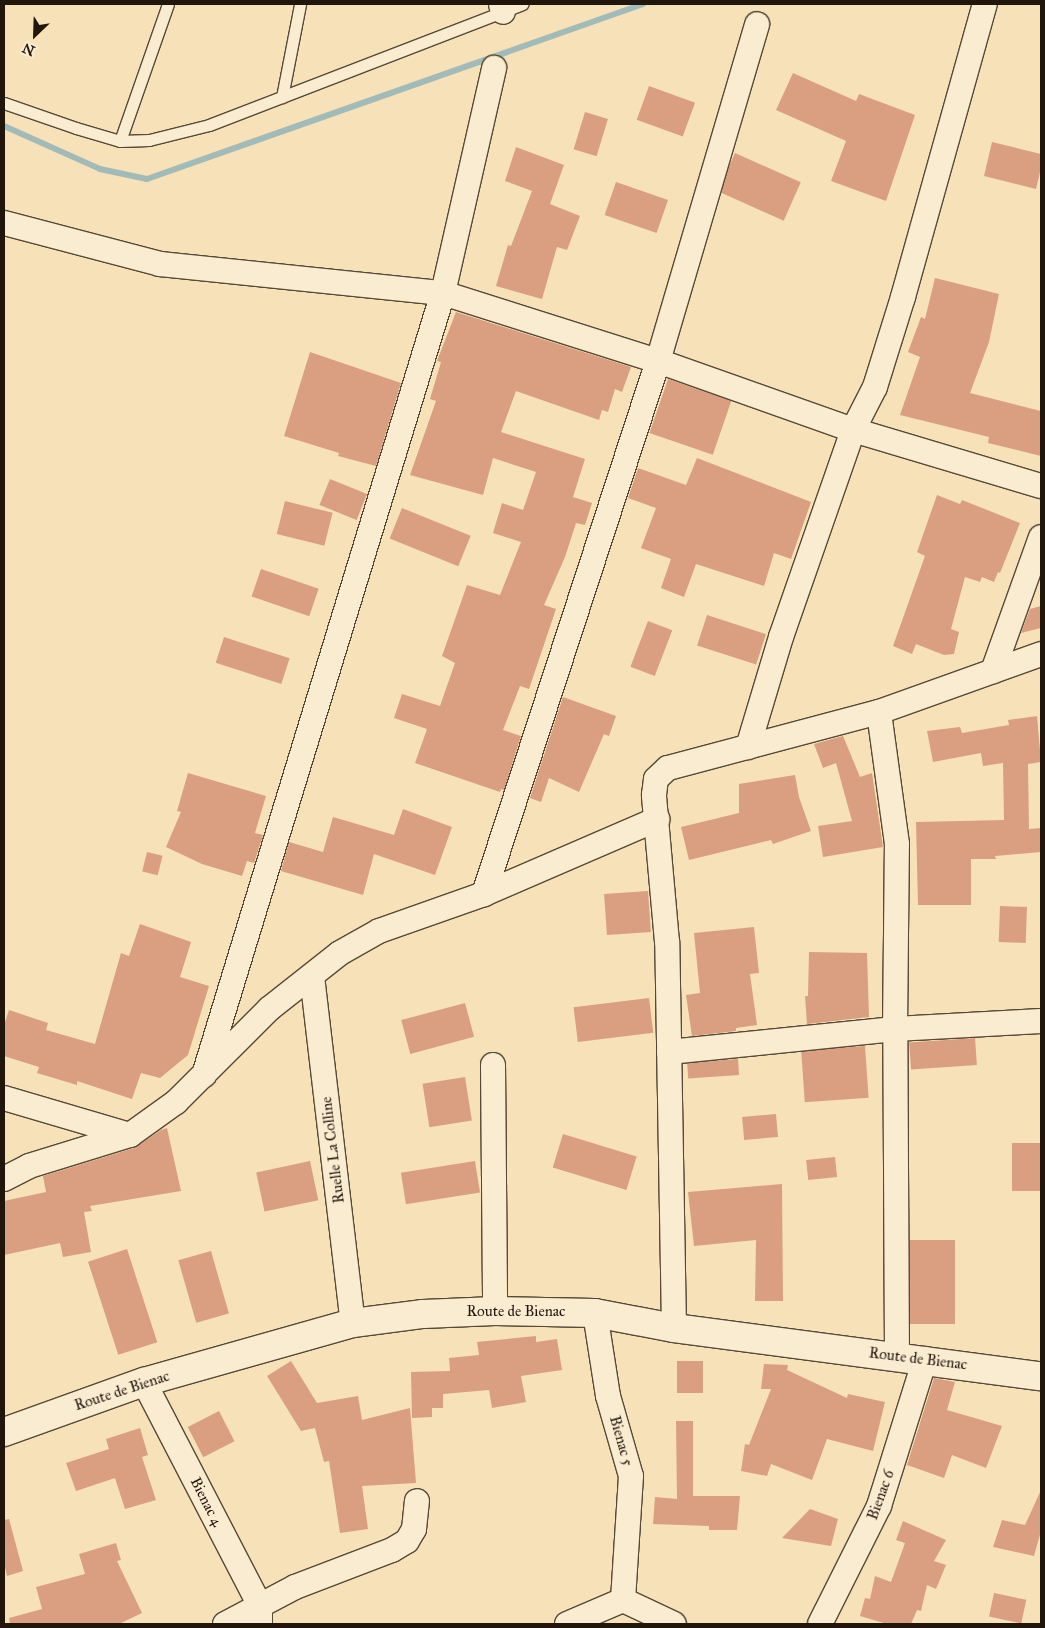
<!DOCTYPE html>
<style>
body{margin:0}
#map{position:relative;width:1045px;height:1628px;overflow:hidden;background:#f7e1b8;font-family:"IM FELL Great Primer",serif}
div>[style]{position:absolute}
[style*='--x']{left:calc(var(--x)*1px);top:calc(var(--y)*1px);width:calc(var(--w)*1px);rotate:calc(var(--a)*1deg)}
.stream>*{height:6px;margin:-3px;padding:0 3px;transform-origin:3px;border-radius:3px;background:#a1bbb9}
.building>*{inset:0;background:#da9f80;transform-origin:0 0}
.roads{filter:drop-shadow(1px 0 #564937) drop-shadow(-1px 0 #564937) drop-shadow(0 1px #564937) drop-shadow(0 -1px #564937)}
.lane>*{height:11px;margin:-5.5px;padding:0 5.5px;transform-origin:5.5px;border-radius:5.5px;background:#faecd1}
.street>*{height:24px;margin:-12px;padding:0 12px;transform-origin:12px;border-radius:12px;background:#faecd1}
.secondary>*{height:28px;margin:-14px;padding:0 14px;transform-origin:14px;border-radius:14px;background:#faecd1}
span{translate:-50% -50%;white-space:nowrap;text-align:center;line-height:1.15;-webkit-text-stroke:4.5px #faecd1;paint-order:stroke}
.street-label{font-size:15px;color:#20160c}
.frame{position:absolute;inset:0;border:5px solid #20160c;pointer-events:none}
.north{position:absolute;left:10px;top:10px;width:50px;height:50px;-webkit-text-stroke:4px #faecd1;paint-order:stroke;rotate:204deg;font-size:14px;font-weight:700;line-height:20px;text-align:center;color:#20160c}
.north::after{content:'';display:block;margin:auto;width:18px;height:22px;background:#20160c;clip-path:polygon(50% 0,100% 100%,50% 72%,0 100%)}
</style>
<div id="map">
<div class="stream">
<div style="--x:4;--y:126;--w:105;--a:24.1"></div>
<div style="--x:100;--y:169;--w:48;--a:12"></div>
<div style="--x:147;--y:179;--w:526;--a:-19.43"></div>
</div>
<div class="building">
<div style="clip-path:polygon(793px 73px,856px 101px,859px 94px,915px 115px,886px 201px,831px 181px,846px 141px,776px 110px)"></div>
<div style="left:649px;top:86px;width:49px;height:36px;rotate:20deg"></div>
<div style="left:585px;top:112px;width:24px;height:39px;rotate:17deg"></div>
<div style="clip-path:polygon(992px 142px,1041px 154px,1041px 168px,1036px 189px,984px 176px)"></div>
<div style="clip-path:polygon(516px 147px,564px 165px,550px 204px,580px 216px,567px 250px,557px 247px,542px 299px,496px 286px,508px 245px,511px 246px,532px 191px,505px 181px)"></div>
<div style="left:735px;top:153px;width:72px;height:42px;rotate:24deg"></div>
<div style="left:616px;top:182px;width:55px;height:35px;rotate:19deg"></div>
<div style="clip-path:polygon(935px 278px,999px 294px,989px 342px,970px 393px,1041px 411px,1041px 456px,988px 443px,989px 437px,900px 415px,920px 357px,908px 352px,921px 317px,925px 319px)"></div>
<div style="clip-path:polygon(456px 312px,631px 367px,622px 392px,615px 389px,608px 412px,602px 410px,599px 420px,516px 391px,501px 432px,585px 459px,573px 497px,592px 503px,585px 525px,576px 523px,565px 557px,544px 605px,556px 609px,529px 689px,520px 686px,503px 730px,521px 736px,504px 790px,501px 789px,500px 792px,415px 763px,427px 729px,394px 718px,402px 694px,440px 706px,455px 663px,442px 656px,467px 585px,500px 595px,521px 542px,493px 533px,502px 503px,523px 510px,536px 472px,493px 458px,483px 495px,410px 475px,436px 401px,430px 399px,441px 362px,437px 361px)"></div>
<div style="clip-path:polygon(310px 352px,401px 383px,376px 466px,338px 456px,339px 453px,284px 436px)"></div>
<div style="left:668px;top:379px;width:67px;height:57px;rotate:19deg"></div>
<div style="clip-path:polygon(697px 458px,811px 502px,791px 559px,774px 553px,764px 586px,696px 564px,684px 597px,661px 588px,671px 559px,641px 548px,656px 508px,628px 498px,638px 468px,686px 485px)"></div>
<div style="left:330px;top:479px;width:40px;height:28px;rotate:22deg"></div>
<div style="clip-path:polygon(937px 495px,960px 504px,962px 500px,1020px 523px,1000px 573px,998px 572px,994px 582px,982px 577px,980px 582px,965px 577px,951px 629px,959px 632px,954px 654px,944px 655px,916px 644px,912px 654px,893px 646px,925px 556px,917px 552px)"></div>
<div style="left:285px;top:501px;width:49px;height:34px;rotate:14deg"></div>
<div style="left:402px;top:508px;width:74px;height:33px;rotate:22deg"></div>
<div style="left:261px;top:569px;width:61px;height:29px;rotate:19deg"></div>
<div style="clip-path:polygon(1041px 606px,1041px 628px,1021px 633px,1030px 609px)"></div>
<div style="left:707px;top:615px;width:62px;height:32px;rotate:18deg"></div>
<div style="left:648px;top:621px;width:26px;height:49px;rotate:21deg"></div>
<div style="left:224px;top:637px;width:69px;height:27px;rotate:18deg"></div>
<div style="clip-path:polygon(563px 697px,616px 716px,609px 736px,604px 734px,579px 792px,549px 778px,541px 802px,530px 798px)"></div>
<div style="clip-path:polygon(1037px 716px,1041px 762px,1028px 764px,1029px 829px,1041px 828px,1041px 852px,995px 856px,996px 859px,971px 859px,971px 905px,918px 905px,916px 822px,1004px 820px,1003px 763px,983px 766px,981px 753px,933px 762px,927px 731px,960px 727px,962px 733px,1009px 725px,1008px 720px)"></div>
<div style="clip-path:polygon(843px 736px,860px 777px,872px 773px,883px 847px,823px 857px,818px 826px,852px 821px,836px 763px,823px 768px,814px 744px)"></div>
<div style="clip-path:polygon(188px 773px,266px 796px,255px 833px,263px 835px,254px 863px,247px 861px,242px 876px,202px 864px,166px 847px,181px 812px,177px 811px)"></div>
<div style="clip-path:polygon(795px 775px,799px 797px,811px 831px,773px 844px,771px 840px,689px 860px,681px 827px,739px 813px,739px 784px)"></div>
<div style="clip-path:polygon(403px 809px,452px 827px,435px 875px,374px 854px,363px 895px,281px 871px,289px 842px,323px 852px,333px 817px,394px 835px)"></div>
<div style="left:147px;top:852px;width:16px;height:20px;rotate:14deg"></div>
<div style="left:648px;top:891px;width:41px;height:44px;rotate:86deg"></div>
<div style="left:1000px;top:906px;width:27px;height:36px;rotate:2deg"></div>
<div style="clip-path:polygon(140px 924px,191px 942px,180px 977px,209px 986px,188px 1055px,160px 1078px,141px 1073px,132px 1099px,77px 1081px,77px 1085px,37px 1073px,39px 1067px,4px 1056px,4px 1025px,9px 1010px,48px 1023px,46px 1030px,95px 1044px,121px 953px,129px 956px)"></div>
<div style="clip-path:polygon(754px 927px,759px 973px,750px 974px,757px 1025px,736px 1028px,736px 1031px,692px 1036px,686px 995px,700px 993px,694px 933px)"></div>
<div style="clip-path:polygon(809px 952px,867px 953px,869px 1017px,807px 1024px,805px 996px,808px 996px)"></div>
<div style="left:649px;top:998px;width:35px;height:76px;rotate:83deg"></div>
<div style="left:465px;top:1003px;width:35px;height:66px;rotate:75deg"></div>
<div style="left:975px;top:1038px;width:27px;height:66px;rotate:86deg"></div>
<div style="left:865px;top:1046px;width:52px;height:64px;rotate:86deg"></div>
<div style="left:738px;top:1059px;width:16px;height:51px;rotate:86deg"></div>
<div style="left:465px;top:1077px;width:44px;height:43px;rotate:81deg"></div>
<div style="left:776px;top:1114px;width:23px;height:34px;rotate:85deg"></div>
<div style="clip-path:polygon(167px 1128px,181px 1191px,90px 1206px,92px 1211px,84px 1212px,91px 1252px,63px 1257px,60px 1243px,4px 1255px,4px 1201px,46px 1192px,43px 1176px,134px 1148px,161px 1130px)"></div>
<div style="left:563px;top:1134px;width:77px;height:35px;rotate:17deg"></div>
<div style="left:1041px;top:1143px;width:48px;height:29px;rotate:90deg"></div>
<div style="left:835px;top:1157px;width:20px;height:29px;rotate:84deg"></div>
<div style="left:310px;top:1161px;width:40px;height:55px;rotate:78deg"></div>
<div style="left:475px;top:1161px;width:32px;height:75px;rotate:81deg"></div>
<div style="clip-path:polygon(782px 1184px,783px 1301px,755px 1301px,756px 1240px,694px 1246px,688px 1192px)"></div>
<div style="left:910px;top:1240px;width:45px;height:84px"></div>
<div style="left:127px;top:1249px;width:98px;height:41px;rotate:72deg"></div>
<div style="left:211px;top:1251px;width:65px;height:34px;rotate:74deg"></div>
<div style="clip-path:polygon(536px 1336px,536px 1342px,557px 1339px,562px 1370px,521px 1376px,526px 1402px,492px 1408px,489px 1390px,443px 1394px,443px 1408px,432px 1408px,432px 1417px,412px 1418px,411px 1372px,450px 1371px,449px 1358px,479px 1355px,477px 1342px)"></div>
<div style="clip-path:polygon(291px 1361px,317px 1403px,358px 1396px,362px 1420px,410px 1408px,416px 1483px,362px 1486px,368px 1529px,340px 1533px,329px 1461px,324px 1462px,315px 1428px,301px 1431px,267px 1376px)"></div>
<div style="left:703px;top:1361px;width:32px;height:26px;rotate:90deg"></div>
<div style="clip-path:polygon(764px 1364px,788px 1365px,787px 1370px,847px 1398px,848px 1394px,885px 1402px,873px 1451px,827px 1439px,812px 1480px,771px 1464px,767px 1476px,741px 1471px,745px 1444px,749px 1445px,771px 1389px,761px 1389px)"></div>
<div style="clip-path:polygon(934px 1378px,955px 1382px,947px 1410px,1002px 1426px,986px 1468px,952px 1455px,944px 1478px,907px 1465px)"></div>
<div style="left:219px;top:1411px;width:34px;height:35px;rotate:63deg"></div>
<div style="clip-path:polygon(676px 1421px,693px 1421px,693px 1496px,740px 1496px,737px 1530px,709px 1530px,709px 1526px,653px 1524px,655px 1497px,677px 1499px)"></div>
<div style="clip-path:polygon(140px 1428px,148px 1455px,142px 1457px,156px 1500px,125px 1509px,115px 1478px,76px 1491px,66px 1463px,109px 1449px,106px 1439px)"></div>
<div style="clip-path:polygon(1041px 1490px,1041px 1531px,1034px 1556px,993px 1547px,1002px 1520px,1025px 1525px)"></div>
<div style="clip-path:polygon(810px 1509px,838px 1519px,831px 1546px,782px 1538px)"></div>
<div style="clip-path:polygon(9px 1519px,23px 1571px,7px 1576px,4px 1563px,4px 1520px)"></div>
<div style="clip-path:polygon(903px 1521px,946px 1540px,934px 1561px,946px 1565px,936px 1589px,927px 1585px,921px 1611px,917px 1610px,911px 1624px,887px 1624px,860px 1616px,865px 1598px,870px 1599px,875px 1576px,891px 1582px,905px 1543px,896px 1540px)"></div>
<div style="clip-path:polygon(116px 1543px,121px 1560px,117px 1561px,142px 1613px,119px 1624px,10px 1624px,9px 1618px,42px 1609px,36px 1587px,85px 1574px,79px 1554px)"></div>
<div style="left:994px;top:1593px;width:33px;height:24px;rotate:12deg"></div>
</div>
<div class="roads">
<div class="lane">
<div style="--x:282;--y:97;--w:95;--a:-79"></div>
<div style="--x:4;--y:103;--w:76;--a:19.1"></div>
<div style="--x:76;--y:128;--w:46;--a:16.5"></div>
<div style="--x:120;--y:141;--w:29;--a:-2"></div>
<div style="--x:149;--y:140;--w:62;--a:-14"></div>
<div style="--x:209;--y:125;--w:336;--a:-21.1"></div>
<div style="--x:120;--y:141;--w:145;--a:-70.7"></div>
</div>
<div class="street">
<div style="--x:501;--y:4;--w:8;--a:76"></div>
<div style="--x:4;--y:223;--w:161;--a:14.7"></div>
<div style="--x:160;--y:264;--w:284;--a:5.9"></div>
<div style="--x:443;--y:293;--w:225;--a:17.6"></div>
<div style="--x:658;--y:361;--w:207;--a:19.5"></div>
<div style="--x:853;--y:430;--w:196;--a:16.6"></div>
<div style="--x:993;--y:671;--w:142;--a:-70.3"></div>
<div style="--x:748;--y:747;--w:115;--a:-73.3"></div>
<div style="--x:781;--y:637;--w:219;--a:-70.8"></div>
<div style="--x:853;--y:430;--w:48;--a:-62.9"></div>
<div style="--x:875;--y:387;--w:94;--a:-72.7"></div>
<div style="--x:903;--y:297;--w:304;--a:-74.4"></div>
<div style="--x:484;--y:894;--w:561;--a:-71.92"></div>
<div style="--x:658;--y:361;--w:351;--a:-73.6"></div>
<div style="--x:312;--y:976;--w:349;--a:83.3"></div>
<div style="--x:669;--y:1052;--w:227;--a:-5.8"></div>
<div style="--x:895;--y:1029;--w:146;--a:-3.1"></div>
<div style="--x:493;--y:1065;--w:246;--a:89.5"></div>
<div style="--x:204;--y:1075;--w:818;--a:-73.01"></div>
<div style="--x:443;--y:293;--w:231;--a:-77.2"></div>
<div style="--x:4;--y:1098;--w:131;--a:16.4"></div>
<div style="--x:4;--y:1179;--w:28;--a:-27"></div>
<div style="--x:29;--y:1166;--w:106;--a:-17.1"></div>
<div style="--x:130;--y:1135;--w:57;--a:-35.7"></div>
<div style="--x:176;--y:1102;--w:132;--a:-45"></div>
<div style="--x:269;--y:1009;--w:90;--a:-38.3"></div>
<div style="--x:340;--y:953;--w:45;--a:-29.4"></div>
<div style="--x:379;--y:931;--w:111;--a:-19.4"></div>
<div style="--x:484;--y:894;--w:189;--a:-23.4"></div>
<div style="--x:595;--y:1313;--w:84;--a:81.1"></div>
<div style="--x:608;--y:1396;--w:83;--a:74"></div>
<div style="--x:631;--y:1476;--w:124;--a:93.7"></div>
<div style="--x:674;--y:1328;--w:386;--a:-91"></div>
<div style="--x:667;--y:942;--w:148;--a:-95.1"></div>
<div style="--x:654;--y:795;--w:16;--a:-83"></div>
<div style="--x:656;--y:779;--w:16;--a:-43"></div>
<div style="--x:668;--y:768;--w:218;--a:-14.9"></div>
<div style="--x:897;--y:1357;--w:328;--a:-90.3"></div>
<div style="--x:895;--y:1029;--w:185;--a:-89.4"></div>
<div style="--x:897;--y:844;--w:133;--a:-97.8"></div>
<div style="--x:879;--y:712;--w:172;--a:-19.7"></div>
<div style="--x:144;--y:1382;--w:252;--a:62.6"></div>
<div style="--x:260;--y:1606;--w:18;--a:90"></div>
<div style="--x:225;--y:1624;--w:79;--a:-27.9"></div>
<div style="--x:295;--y:1587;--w:104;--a:-20.9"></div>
<div style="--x:392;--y:1550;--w:17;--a:-31"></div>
<div style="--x:407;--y:1541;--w:14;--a:-60"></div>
<div style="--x:414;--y:1529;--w:28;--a:-84"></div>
<div style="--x:567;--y:1624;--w:61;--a:-23.2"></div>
<div style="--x:623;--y:1600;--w:56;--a:25.2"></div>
<div style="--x:820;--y:1624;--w:132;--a:-63.4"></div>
<div style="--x:879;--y:1506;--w:154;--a:-72.6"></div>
</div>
<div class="secondary">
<div style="--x:4;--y:1432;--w:149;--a:-19.7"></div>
<div style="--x:144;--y:1382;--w:217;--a:-15.8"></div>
<div style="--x:353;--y:1323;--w:71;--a:-7.3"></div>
<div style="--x:423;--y:1314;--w:72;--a:-2.4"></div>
<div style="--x:495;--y:1311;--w:100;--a:1.1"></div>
<div style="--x:595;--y:1313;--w:80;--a:10.8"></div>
<div style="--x:674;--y:1328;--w:370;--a:7.5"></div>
</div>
</div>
<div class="street-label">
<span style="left:333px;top:1150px;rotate:-97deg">Ruelle La Colline</span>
<span style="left:516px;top:1312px">Route de Bienac</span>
<span style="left:918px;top:1359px;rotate:7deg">Route de Bienac</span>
<span style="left:122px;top:1391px;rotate:-18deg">Route de Bienac</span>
<span style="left:621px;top:1441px;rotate:74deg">Bienac 5</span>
<span style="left:881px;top:1495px;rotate:-70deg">Bienac 6</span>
<span style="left:206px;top:1502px;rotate:63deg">Bienac 4</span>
</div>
<div class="frame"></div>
<div class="north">N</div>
</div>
